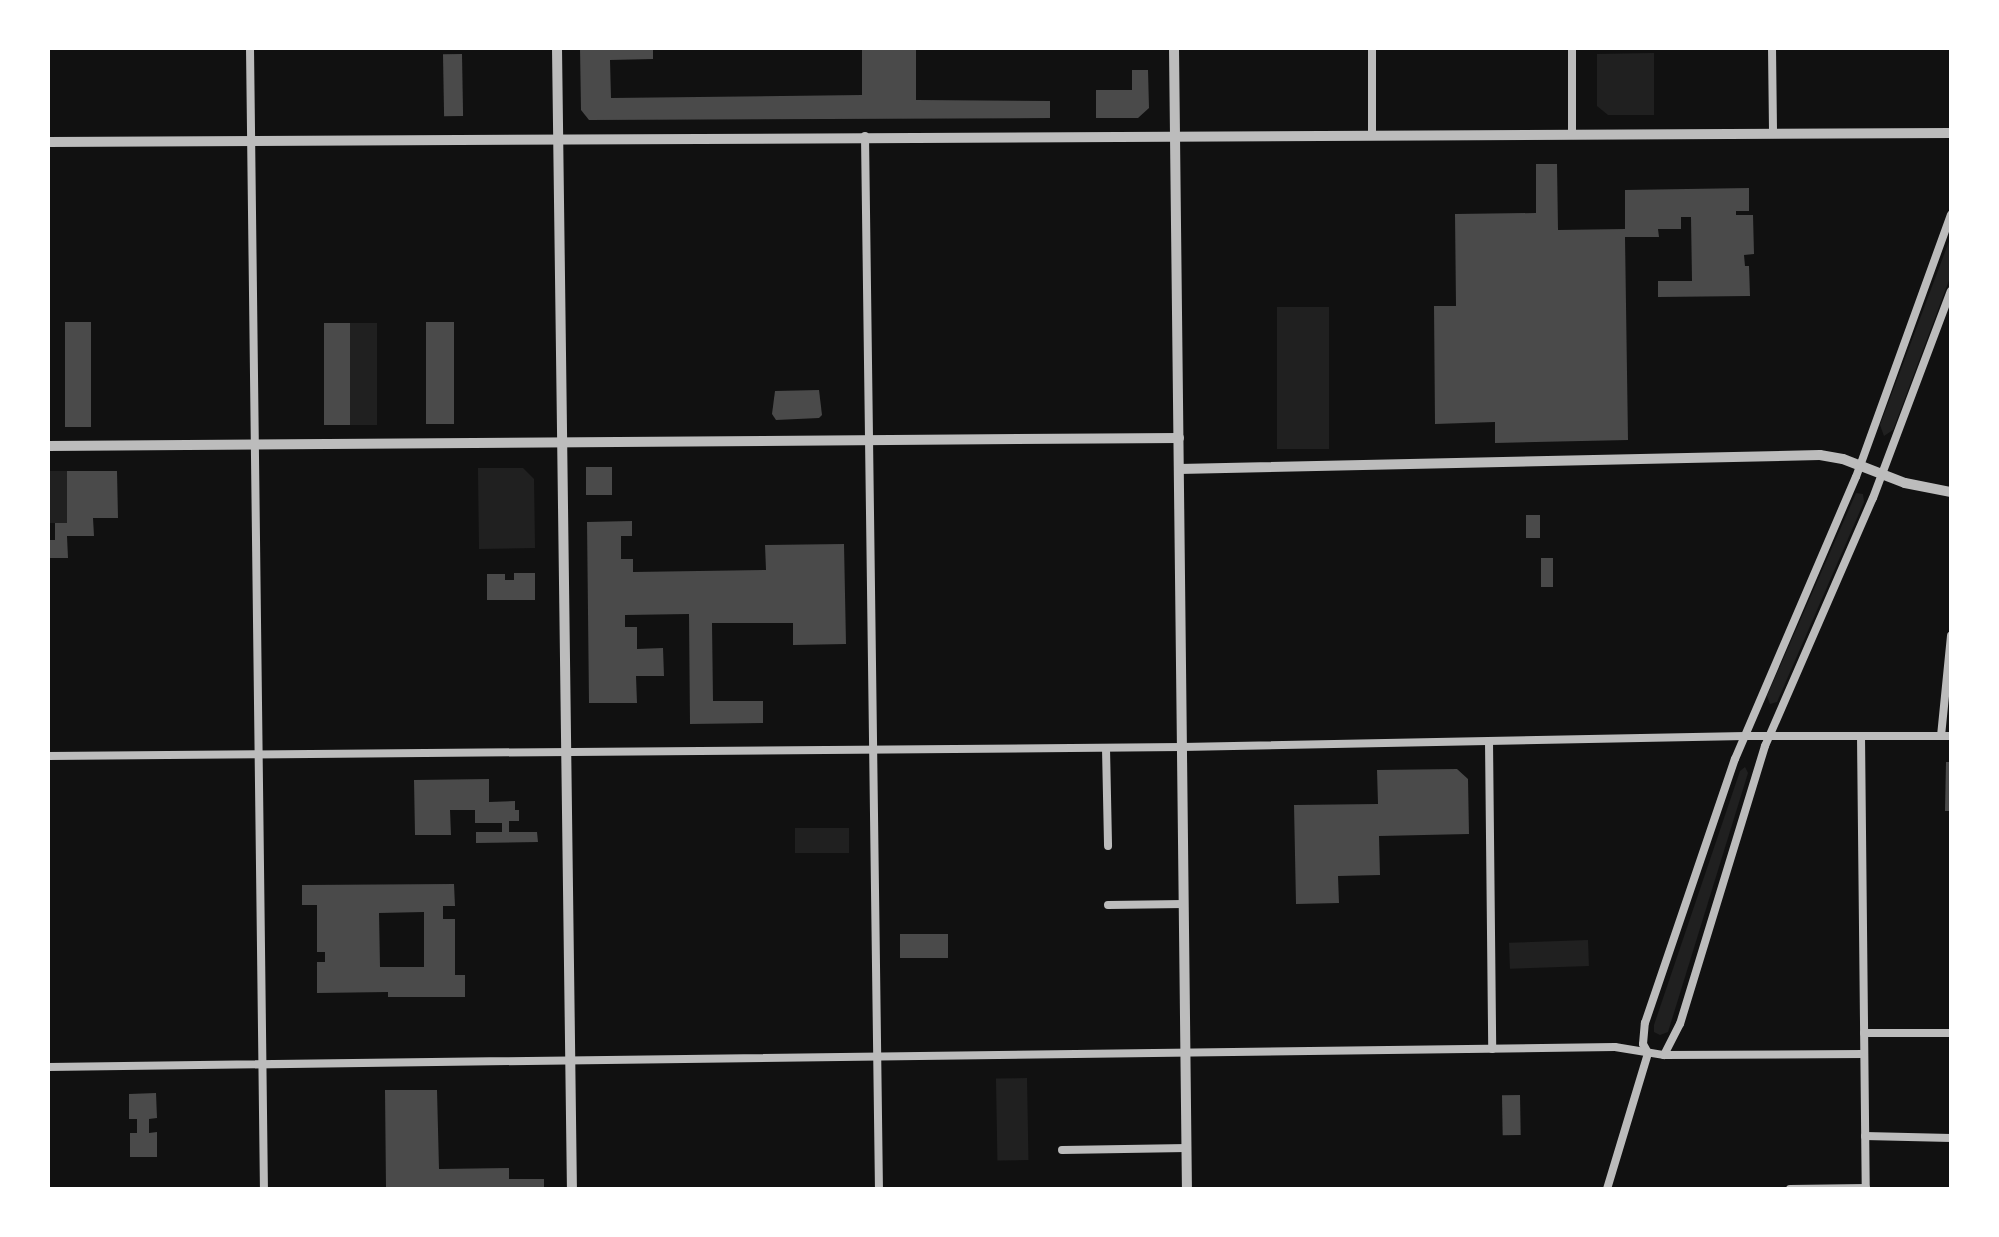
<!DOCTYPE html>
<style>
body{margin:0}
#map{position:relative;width:1999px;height:1237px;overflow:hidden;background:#111;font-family:"Noto Sans",sans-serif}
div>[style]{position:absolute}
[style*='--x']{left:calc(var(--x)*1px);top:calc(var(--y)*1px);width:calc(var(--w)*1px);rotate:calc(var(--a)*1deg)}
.green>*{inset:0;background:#202020;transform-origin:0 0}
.building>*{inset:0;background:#4a4a4a;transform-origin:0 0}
.minor>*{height:8px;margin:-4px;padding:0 4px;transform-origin:4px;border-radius:4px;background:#bcbcbc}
.tertiary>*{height:10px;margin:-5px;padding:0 5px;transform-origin:5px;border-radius:5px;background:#bcbcbc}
span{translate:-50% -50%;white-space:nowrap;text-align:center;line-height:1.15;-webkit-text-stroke:8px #fff;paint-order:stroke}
.frame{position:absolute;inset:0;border:50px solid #fff;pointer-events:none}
</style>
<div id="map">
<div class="green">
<div style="clip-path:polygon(1654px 53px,1654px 115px,1608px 115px,1597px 106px,1597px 54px)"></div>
<div style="clip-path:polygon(1951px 236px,1951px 275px,1893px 430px,1884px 436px,1880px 425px)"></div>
<div style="left:1277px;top:307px;width:52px;height:142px"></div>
<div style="left:350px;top:323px;width:27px;height:102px"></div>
<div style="clip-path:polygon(478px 468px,523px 468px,534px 479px,535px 548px,479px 549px)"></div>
<div style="left:48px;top:471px;width:19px;height:52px"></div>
<div style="clip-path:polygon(1856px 493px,1863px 494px,1864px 502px,1777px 702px,1770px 704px,1767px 696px)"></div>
<div style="clip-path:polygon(1745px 767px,1748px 773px,1668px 1032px,1660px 1035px,1654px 1032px,1654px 1025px,1740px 771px)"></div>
<div style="left:849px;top:828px;width:25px;height:54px;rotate:90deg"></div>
<div style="left:1588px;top:940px;width:26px;height:79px;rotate:88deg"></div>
<div style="left:1027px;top:1078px;width:82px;height:31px;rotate:89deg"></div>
</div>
<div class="building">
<div style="clip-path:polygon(580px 48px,653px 48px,653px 59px,610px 60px,611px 98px,862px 95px,862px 48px,916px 48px,916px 100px,1050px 101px,1050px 118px,589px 120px,581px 110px)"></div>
<div style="left:462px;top:54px;width:62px;height:19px;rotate:89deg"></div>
<div style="clip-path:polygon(1132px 70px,1148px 70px,1149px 108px,1138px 118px,1096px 118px,1096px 90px,1132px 90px)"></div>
<div style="clip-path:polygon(1536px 164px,1557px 164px,1558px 230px,1625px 229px,1625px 190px,1749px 188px,1749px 211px,1736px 211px,1736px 215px,1753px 215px,1754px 254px,1744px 255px,1745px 266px,1749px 266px,1750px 296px,1658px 297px,1658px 281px,1692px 281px,1691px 217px,1681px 217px,1681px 229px,1658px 229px,1659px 237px,1625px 237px,1628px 440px,1495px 443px,1495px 422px,1435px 424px,1434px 306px,1456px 306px,1455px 214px,1536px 213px)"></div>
<div style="left:91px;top:322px;width:105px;height:26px;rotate:90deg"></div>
<div style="left:426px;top:322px;width:28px;height:102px"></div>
<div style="left:324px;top:323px;width:26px;height:102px"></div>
<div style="clip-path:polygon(819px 390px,822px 415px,819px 418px,776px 420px,772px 414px,775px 391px)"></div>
<div style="left:586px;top:467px;width:26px;height:28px"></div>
<div style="clip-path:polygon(67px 471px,117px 471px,118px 518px,93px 518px,94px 536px,67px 536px,68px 558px,48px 558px,48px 540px,55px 540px,55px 523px,67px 523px)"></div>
<div style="left:1526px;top:515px;width:14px;height:23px"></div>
<div style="clip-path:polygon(632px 521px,632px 536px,621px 536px,621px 559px,633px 559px,633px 572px,766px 570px,765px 545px,844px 544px,846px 644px,793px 645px,793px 623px,712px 623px,713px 701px,763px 701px,763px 723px,690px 724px,689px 614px,625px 615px,625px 627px,637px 627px,637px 649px,663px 648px,664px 676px,636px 676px,637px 703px,589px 703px,587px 522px)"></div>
<div style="left:1541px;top:558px;width:12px;height:29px"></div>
<div style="clip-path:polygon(514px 573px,535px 573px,535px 600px,487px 600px,487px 574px,505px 574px,505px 580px,514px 580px)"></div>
<div style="clip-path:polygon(1946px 762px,1951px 762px,1951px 811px,1945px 811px)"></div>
<div style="clip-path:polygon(1457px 769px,1468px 779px,1469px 834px,1379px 836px,1380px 875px,1338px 876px,1339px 903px,1296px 904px,1294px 805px,1378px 804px,1377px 770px)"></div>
<div style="clip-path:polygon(489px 779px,489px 802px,515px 801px,515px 810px,519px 810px,519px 821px,509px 821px,509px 832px,537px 832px,538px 842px,476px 843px,476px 832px,502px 832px,502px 823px,475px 823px,475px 810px,450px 810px,451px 835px,415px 835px,414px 780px)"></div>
<div style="clip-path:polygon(evenodd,454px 884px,455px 906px,443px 906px,443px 919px,455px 919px,455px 975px,465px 975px,465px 997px,388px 997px,388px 992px,317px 993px,317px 962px,325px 962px,325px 952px,317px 952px,317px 905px,302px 905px,302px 885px,454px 884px,424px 912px,424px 967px,380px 967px,379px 913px,424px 912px)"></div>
<div style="left:900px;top:934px;width:48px;height:24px"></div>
<div style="clip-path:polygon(385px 1090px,437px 1090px,439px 1169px,509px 1168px,509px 1179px,544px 1179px,544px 1189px,386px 1189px)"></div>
<div style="clip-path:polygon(156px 1093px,157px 1118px,149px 1119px,149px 1133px,157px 1132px,157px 1157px,130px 1157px,130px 1133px,137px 1133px,137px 1119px,129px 1119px,129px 1094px)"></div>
<div style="left:1520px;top:1095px;width:40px;height:18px;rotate:89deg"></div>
</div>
<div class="minor">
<div style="--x:250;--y:48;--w:1141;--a:89.3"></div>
<div style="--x:1372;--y:48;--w:87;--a:90"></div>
<div style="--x:1572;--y:48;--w:86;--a:90"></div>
<div style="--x:1772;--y:48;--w:86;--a:89.3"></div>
<div style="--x:865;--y:136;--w:1053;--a:89.24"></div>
<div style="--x:1861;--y:736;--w:453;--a:89.4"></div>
<div style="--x:1941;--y:736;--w:101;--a:-84.3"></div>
<div style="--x:1489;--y:741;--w:308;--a:89.4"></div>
<div style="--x:1106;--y:748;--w:98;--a:88.8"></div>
<div style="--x:48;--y:756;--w:1134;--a:-0.45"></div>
<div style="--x:1182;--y:747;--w:563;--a:-1.12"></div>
<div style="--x:1745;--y:736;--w:206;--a:0"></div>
<div style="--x:1108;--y:905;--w:76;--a:-0.8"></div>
<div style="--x:1864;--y:1033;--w:87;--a:0"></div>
<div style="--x:1664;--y:1055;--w:35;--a:-63"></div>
<div style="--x:1680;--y:1024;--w:291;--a:-73"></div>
<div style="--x:1765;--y:746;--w:270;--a:-66.5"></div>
<div style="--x:1873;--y:498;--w:221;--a:-69.4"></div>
<div style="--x:48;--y:1067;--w:1567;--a:-0.73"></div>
<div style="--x:1615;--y:1047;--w:50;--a:9.3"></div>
<div style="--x:1664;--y:1055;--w:200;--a:-0.3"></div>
<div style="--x:1865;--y:1136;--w:86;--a:1.3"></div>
<div style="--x:1062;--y:1150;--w:125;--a:-0.9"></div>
<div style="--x:1607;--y:1189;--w:142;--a:-73.2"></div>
<div style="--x:1648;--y:1053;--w:10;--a:-119"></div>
<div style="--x:1643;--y:1044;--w:21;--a:-85"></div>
<div style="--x:1645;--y:1023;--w:279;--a:-71.2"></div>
<div style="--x:1735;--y:759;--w:307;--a:-66.8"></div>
<div style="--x:1856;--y:477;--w:279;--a:-70.1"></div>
<div style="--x:1790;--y:1189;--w:76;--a:-0.8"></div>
</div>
<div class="tertiary">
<div style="--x:557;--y:48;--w:1141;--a:89.25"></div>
<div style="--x:1174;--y:48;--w:1141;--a:89.35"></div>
<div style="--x:48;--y:142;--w:1903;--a:-0.27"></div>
<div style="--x:48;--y:446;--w:1131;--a:-0.41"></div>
<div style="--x:1179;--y:469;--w:641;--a:-1.25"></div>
<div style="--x:1820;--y:455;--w:23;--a:10"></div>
<div style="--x:1843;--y:459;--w:66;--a:21.2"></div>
<div style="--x:1905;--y:483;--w:47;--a:11.1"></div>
</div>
<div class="frame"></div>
</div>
